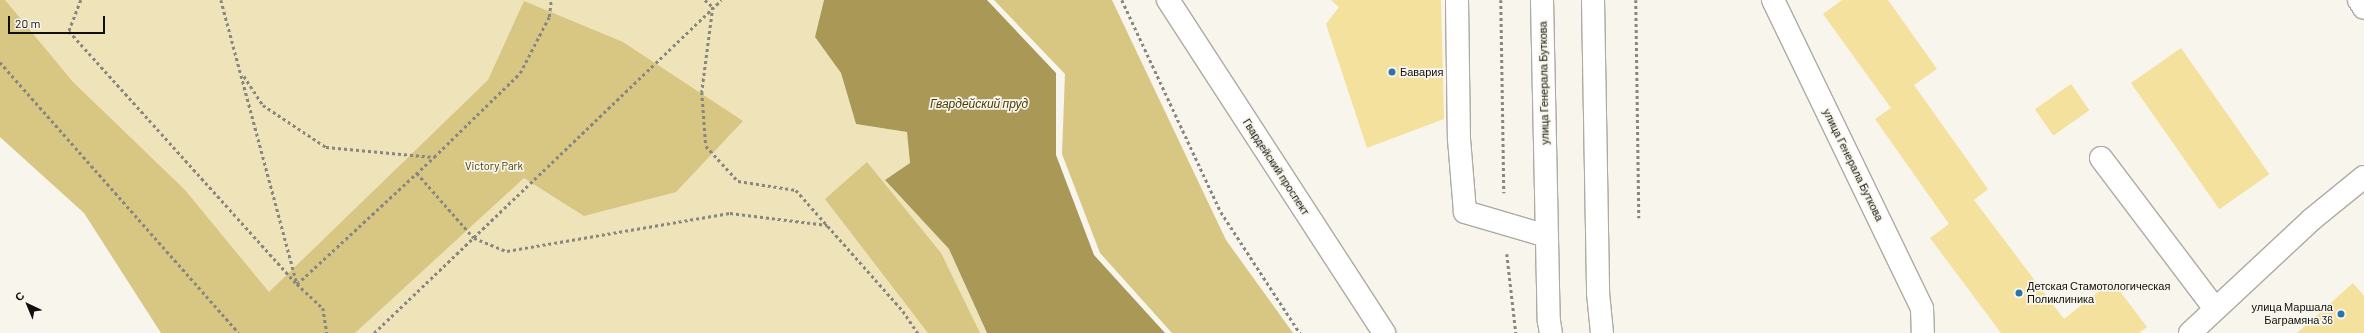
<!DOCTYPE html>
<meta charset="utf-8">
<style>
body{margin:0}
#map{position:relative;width:2364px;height:333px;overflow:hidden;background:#f8f5ec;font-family:Barlow,sans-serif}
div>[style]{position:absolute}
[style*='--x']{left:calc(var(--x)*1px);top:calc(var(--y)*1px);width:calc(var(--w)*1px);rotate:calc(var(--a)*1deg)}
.green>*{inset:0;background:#efe3b9}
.forest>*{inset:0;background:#d8c683}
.water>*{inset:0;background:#a99856}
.building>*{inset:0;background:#f4e19d;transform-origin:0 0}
.path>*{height:2.5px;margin-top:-1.25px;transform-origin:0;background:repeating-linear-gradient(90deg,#888680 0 3px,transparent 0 6px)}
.roads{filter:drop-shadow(1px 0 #adaba3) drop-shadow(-1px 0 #adaba3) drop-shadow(0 1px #adaba3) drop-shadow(0 -1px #adaba3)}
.minor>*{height:22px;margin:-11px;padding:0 11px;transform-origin:11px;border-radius:11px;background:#fff}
.major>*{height:22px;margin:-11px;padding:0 11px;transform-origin:11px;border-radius:11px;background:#fff}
.dots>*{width:11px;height:11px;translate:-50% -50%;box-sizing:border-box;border:2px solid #f8f5ec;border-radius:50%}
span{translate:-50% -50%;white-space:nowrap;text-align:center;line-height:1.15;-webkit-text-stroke:3.5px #f8f5ec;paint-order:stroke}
.poi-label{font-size:11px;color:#0f0f0c}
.left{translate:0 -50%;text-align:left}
.right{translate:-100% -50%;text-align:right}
.street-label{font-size:11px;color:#0f0f0c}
.park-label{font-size:11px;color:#453800}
.water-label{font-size:12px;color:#483b03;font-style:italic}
.north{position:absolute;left:8px;top:285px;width:40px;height:40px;-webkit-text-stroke:3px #f8f5ec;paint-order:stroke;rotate:316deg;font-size:11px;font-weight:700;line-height:16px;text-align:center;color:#0f0f0c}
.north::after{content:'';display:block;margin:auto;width:14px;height:18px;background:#0f0f0c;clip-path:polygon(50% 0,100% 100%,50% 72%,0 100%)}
.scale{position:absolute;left:8px;top:16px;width:97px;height:18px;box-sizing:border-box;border:2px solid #0f0f0c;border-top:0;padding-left:5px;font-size:12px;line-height:14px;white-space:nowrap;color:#0f0f0c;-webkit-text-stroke:3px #f8f5ec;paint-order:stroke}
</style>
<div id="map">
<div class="green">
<div style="clip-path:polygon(0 0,824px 0,815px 37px,841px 73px,856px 124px,907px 132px,910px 163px,885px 180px,949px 249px,987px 333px,269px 333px)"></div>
</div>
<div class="forest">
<div style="clip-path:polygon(0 0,5px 0,73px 82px,185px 190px,269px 292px,488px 80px,524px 1px,623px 42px,743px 121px,676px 192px,584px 216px,524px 178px,355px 333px,161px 333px,84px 213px,0 137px)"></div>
<div style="clip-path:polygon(994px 0,1112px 0,1226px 240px,1293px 333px,1172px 333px,1100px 253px,1062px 154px,1065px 74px)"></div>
<div style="clip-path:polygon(867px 162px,941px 253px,980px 333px,928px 333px,825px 199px)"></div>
</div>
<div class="water">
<div style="clip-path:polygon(824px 0,987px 0,1056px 73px,1056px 155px,1094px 255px,1165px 333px,987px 333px,949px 249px,885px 180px,910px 163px,907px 132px,856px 124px,841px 73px,815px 37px)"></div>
</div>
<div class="building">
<div style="clip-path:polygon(1331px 0,1441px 0,1444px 119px,1367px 148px,1326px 24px,1339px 7px)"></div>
<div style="clip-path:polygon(1842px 0,1888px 0,1937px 69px,1914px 85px,1988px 189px,1974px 200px,2064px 319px,2112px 281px,2147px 327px,2139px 333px,2001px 333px,1930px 238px,1949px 224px,1875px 119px,1891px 108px,1823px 14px)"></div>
<div style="left:2181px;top:48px;width:154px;height:61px;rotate:55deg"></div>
<div style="left:2071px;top:84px;width:32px;height:44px;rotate:55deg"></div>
<div style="clip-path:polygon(2353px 283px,2364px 296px,2364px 333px,2297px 333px)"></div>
</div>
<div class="path">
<div style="--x:81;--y:0;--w:33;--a:111"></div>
<div style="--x:69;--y:31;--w:341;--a:48"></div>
<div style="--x:297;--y:284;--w:187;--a:-42.8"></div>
<div style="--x:434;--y:157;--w:120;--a:-44.3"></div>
<div style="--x:520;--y:73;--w:63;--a:-62.6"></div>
<div style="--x:549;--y:17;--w:17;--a:-83"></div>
<div style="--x:221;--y:0;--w:294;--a:75"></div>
<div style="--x:297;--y:284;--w:35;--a:43"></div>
<div style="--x:323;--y:308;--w:25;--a:81"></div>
<div style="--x:705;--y:0;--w:11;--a:41"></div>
<div style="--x:713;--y:7;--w:86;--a:97.4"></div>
<div style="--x:702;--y:92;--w:54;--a:85.8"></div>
<div style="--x:706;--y:146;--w:47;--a:47.6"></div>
<div style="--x:738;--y:181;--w:59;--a:8.8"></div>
<div style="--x:796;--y:190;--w:162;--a:48.5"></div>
<div style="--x:903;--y:311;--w:27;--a:56"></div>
<div style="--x:1122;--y:0;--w:234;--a:65"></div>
<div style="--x:1221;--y:212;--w:145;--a:56.9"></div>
<div style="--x:1501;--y:0;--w:193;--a:89.1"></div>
<div style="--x:1636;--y:0;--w:218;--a:89.2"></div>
<div style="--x:0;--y:62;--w:361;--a:48.6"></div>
<div style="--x:244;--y:76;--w:35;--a:57"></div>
<div style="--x:263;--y:105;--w:76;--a:33.7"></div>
<div style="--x:326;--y:147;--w:108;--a:5.3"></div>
<div style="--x:417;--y:173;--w:86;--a:48.8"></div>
<div style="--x:474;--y:238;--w:35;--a:22"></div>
<div style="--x:507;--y:251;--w:226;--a:-9.7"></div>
<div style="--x:730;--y:213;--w:98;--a:7.1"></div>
<div style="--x:1507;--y:254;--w:80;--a:83.5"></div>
<div style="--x:374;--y:333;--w:481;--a:-43.8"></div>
</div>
<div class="roads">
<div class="minor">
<div style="--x:1168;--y:0;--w:397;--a:57"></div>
<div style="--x:1457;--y:0;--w:139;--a:89.2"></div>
<div style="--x:1459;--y:139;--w:73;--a:85.3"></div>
<div style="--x:1465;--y:212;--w:85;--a:16.3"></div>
<div style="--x:1773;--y:0;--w:342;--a:64.2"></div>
<div style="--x:1922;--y:308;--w:25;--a:88"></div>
<div style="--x:2359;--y:0;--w:9;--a:58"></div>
<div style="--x:2101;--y:158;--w:189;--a:52.9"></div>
<div style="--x:2190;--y:333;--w:166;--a:-43"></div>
<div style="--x:2311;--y:220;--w:68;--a:-39.1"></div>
</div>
<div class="major">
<div style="--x:1542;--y:0;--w:321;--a:88.8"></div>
<div style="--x:1549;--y:321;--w:12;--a:81"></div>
<div style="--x:1593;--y:0;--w:293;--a:89"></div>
<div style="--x:1598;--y:293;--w:40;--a:84.3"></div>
</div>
</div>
<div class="dots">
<div style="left:1392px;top:72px;background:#2c73a7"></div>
<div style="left:2019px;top:293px;background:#2c73a7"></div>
<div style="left:2341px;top:314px;background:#2c73a7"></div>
</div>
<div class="poi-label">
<span class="left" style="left:1400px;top:72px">Бавария</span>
<span class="left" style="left:2027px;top:293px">Детская Стамотологическая<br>Поликлиника</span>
<span class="right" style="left:2333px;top:314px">улица Маршала<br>Баграмяна 36</span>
</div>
<div class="street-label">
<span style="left:1544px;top:83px;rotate:-91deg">улица Генерала Буткова</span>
<span style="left:1853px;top:165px;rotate:64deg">улица Генерала Буткова</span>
<span style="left:1276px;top:167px;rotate:57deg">Гвардейский проспект</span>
</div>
<div class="park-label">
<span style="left:494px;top:166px">Victory Park</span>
</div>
<div class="water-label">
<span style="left:979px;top:104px">Гвардейский пруд</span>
</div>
<div class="north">С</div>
<div class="scale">20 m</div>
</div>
